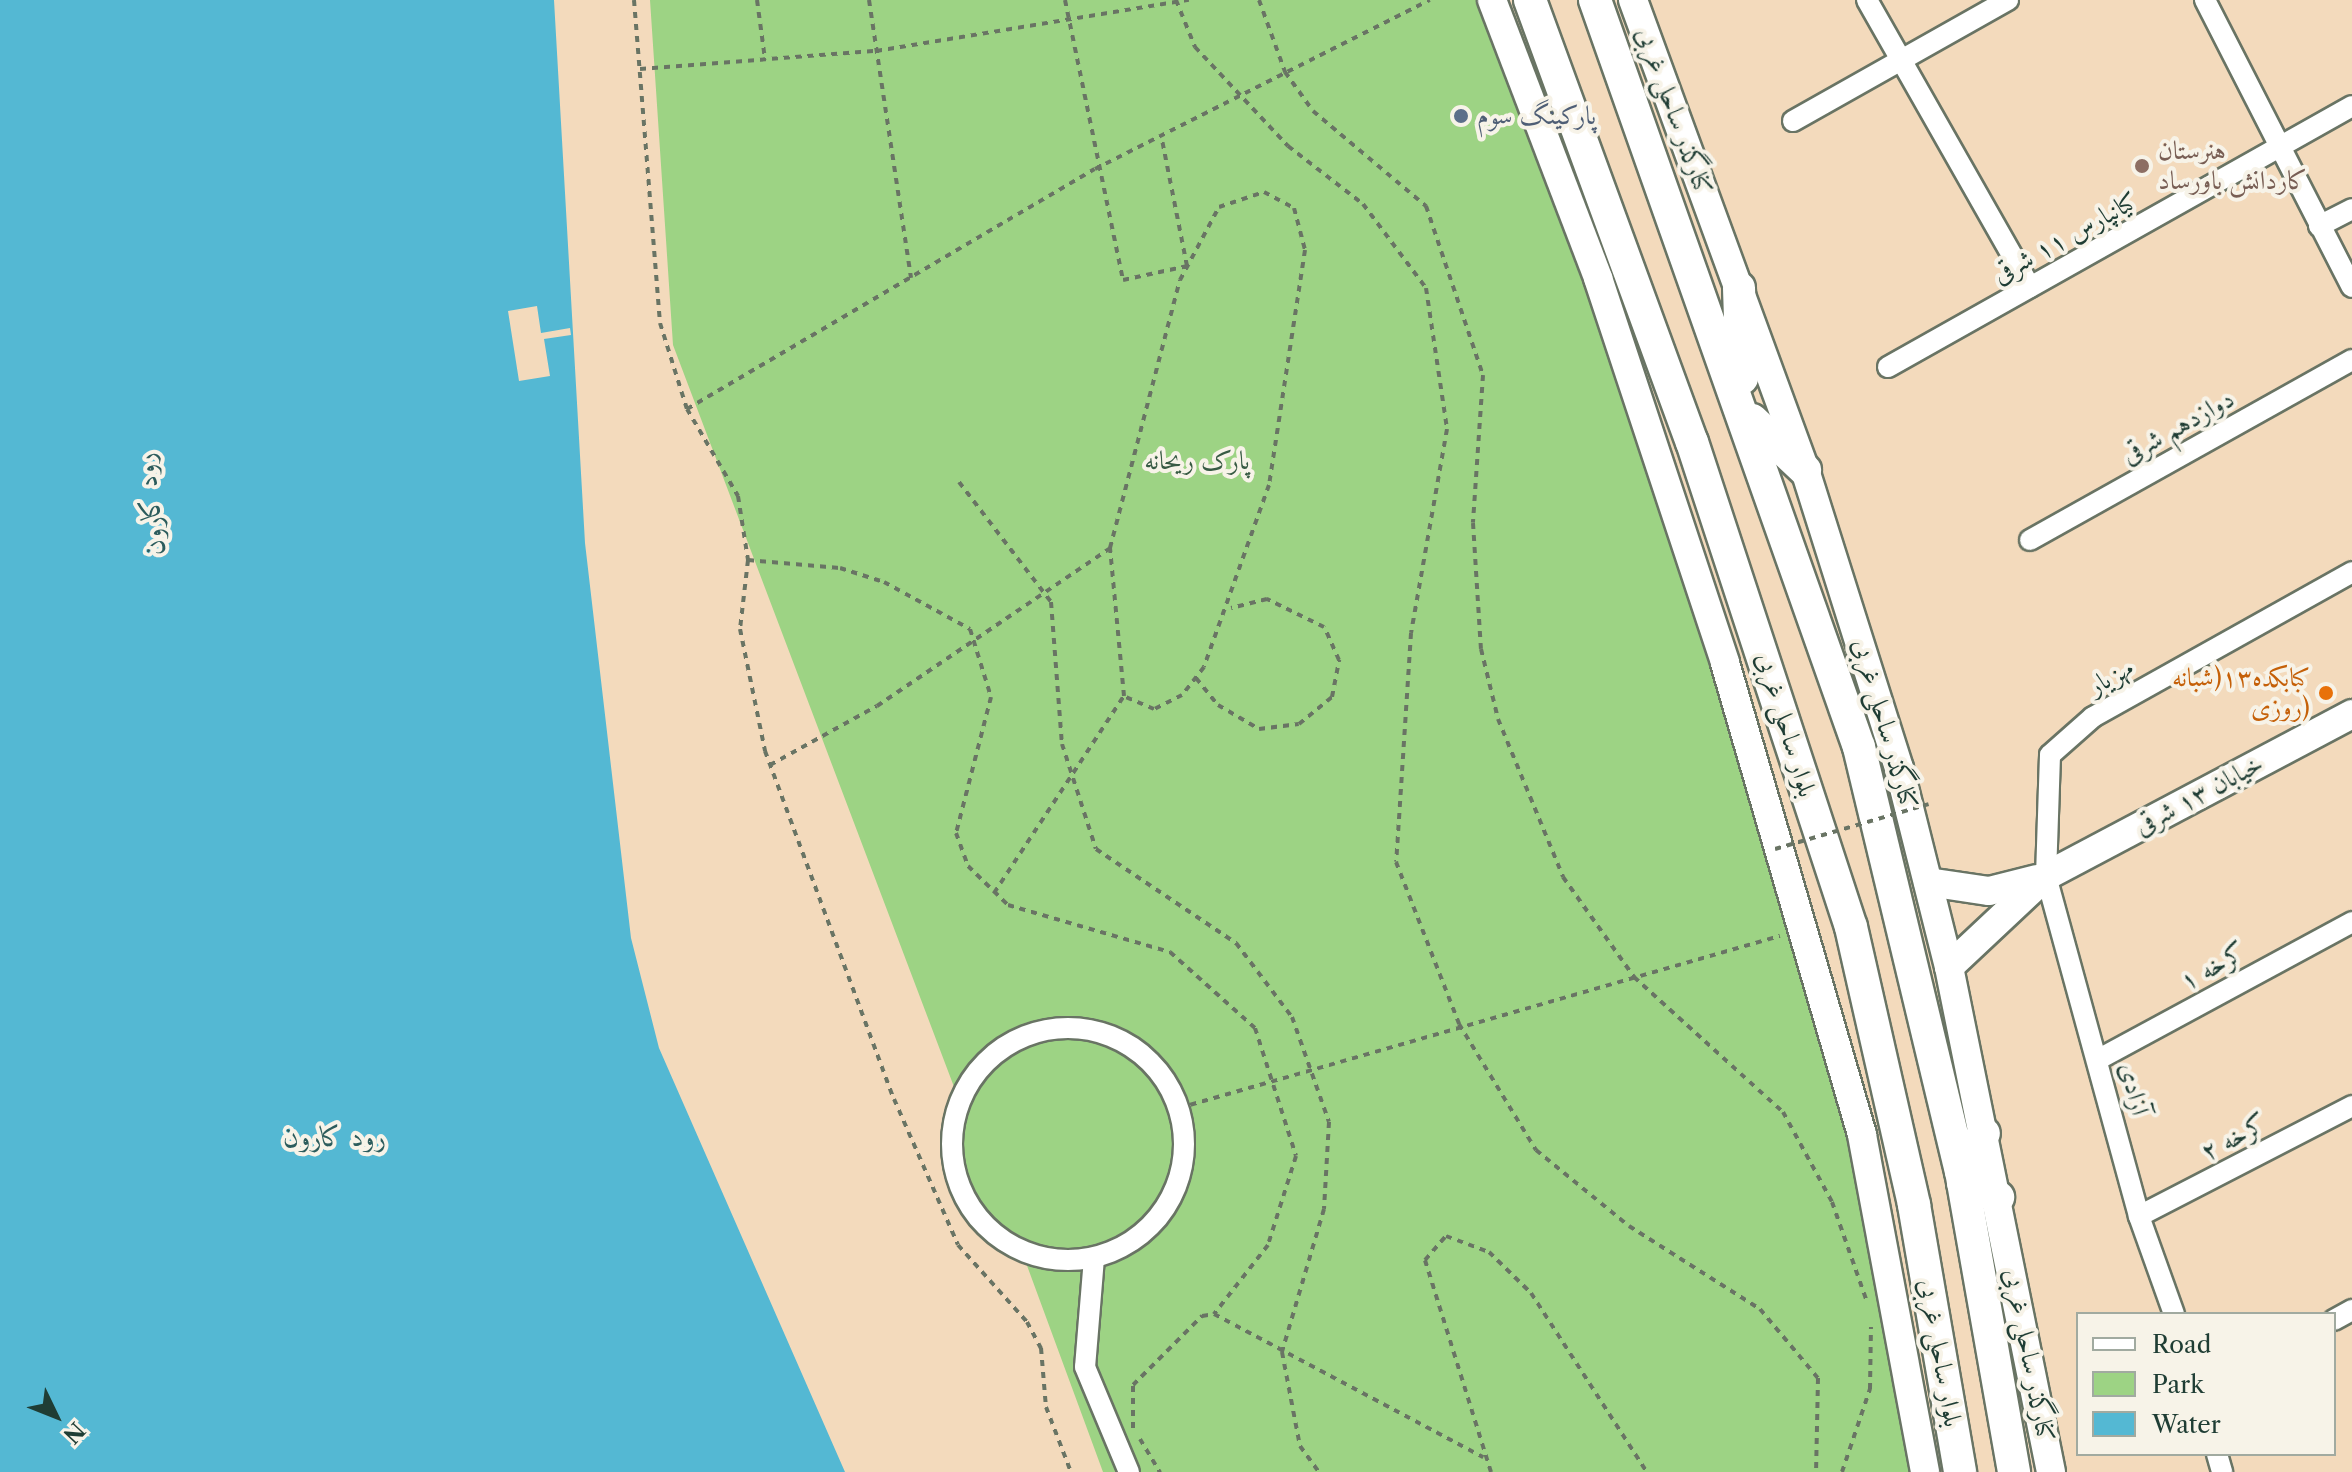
<!DOCTYPE html>
<meta charset="utf-8">
<style>
body{margin:0}
#map{position:relative;width:2352px;height:1472px;overflow:hidden;background:#f3dabc;font-family:"Libre Caslon Text",Amiri,serif}
div>[style]{position:absolute}
[style*='--x']{left:calc(var(--x)*1px);top:calc(var(--y)*1px);width:calc(var(--w)*1px);rotate:calc(var(--a)*1deg)}
.green>*{inset:0;background:#9dd384}
.water>*{inset:0;background:#54b8d3}
.pier>*{inset:0;background:#f3dabc}
.path>*{height:4px;margin-top:-2px;transform-origin:0;background:repeating-linear-gradient(90deg,#697464 0 6px,transparent 0 12px)}
.roads{filter:drop-shadow(2px 0 #697464) drop-shadow(-2px 0 #697464) drop-shadow(0 2px #697464) drop-shadow(0 -2px #697464)}
.street>*{height:20px;margin:-10px;padding:0 10px;transform-origin:10px;border-radius:10px;background:#fff}
.street>.ring{margin:-10px;padding:0;box-sizing:content-box;background:none;border:20px solid #fff;border-radius:50%}
.secondary>*{height:28px;margin:-14px;padding:0 14px;transform-origin:14px;border-radius:14px;background:#fff}
.primary>*{height:32px;margin:-16px;padding:0 16px;transform-origin:16px;border-radius:16px;background:#fff}
.path-bridge>*{height:4px;margin-top:-2px;transform-origin:0;background:repeating-linear-gradient(90deg,#697464 0 6px,transparent 0 12px)}
.dots>*{width:22px;height:22px;translate:-50% -50%;box-sizing:border-box;border:4px solid #f7f3e8;border-radius:50%}
span{translate:-50% -50%;white-space:nowrap;text-align:center;line-height:1.15;-webkit-text-stroke:8px #f7f3e8;paint-order:stroke}
.street-label{font-size:26px;color:#1f3d34}
.service-label{font-size:26px;color:#4e5e75}
.left{translate:0 -50%;text-align:left}
.education-label{font-size:26px;color:#785e54}
.park-label{font-size:26px;color:#385b44}
.food-label{font-size:26px;color:#c56008}
.right{translate:-100% -50%;text-align:right}
.water-label{font-size:28px;color:#2c5c5c;font-style:italic}
.legend{position:absolute;left:2076px;top:1312px;width:260px;height:144px;box-sizing:border-box;background:#f7f3e8;border:2px solid #a1aaa0;margin:0;padding:10px 14px;list-style:none;font-size:24px;color:#1f3d34}
.legend li{display:flex;align-items:center;gap:16px;height:40px}
.legend b{width:40px;border:2px solid #a1aaa0}
.north{position:absolute;left:16px;top:1376px;width:80px;height:80px;-webkit-text-stroke:6px #f7f3e8;paint-order:stroke;rotate:133deg;font-size:22px;font-weight:700;line-height:32px;text-align:center;color:#1f3d34}
.north::after{content:'';display:block;margin:auto;width:28px;height:36px;background:#1f3d34;clip-path:polygon(50% 0,100% 100%,50% 72%,0 100%)}
</style>
<div id="map">
<div class="green">
<div style="clip-path:polygon(650px 0,1503px 0,1671px 452px,1877px 1206px,1925px 1472px,1103px 1472px,1022px 1252px,944px 1170px,959px 1100px,673px 345px)"></div>
</div>
<div class="water">
<div style="clip-path:polygon(0 0,554px 0,585px 543px,631px 938px,659px 1048px,845px 1472px,0 1472px)"></div>
</div>
<div class="pier">
<div style="clip-path:polygon(537px 306px,541px 333px,570px 328px,571px 335px,544px 339px,550px 376px,519px 381px,508px 311px)"></div>
</div>
<div class="path">
<div style="--x:634;--y:0;--w:324;--a:85.4"></div>
<div style="--x:660;--y:323;--w:90;--a:72.6"></div>
<div style="--x:687;--y:409;--w:101;--a:59.6"></div>
<div style="--x:738;--y:496;--w:65;--a:81.1"></div>
<div style="--x:748;--y:560;--w:69;--a:96.6"></div>
<div style="--x:740;--y:629;--w:125;--a:78.4"></div>
<div style="--x:765;--y:751;--w:371;--a:69.7"></div>
<div style="--x:894;--y:1099;--w:159;--a:66.3"></div>
<div style="--x:958;--y:1245;--w:103;--a:48.1"></div>
<div style="--x:1027;--y:1322;--w:30;--a:62"></div>
<div style="--x:1041;--y:1348;--w:59;--a:85.2"></div>
<div style="--x:1046;--y:1407;--w:70;--a:69"></div>
<div style="--x:757;--y:0;--w:60;--a:82.3"></div>
<div style="--x:869;--y:0;--w:281;--a:81.4"></div>
<div style="--x:1065;--y:0;--w:286;--a:78.3"></div>
<div style="--x:1123;--y:280;--w:66;--a:-12.3"></div>
<div style="--x:1187;--y:266;--w:134;--a:-101.2"></div>
<div style="--x:1176;--y:0;--w:51;--a:68"></div>
<div style="--x:1195;--y:47;--w:136;--a:46.8"></div>
<div style="--x:1288;--y:146;--w:95;--a:37.7"></div>
<div style="--x:1363;--y:204;--w:105;--a:53.1"></div>
<div style="--x:1426;--y:288;--w:143;--a:81.5"></div>
<div style="--x:1447;--y:429;--w:207;--a:100"></div>
<div style="--x:1411;--y:633;--w:229;--a:93.7"></div>
<div style="--x:1396;--y:862;--w:174;--a:68.7"></div>
<div style="--x:1459;--y:1024;--w:148;--a:58.6"></div>
<div style="--x:1536;--y:1150;--w:120;--a:39.3"></div>
<div style="--x:1629;--y:1226;--w:155;--a:32.4"></div>
<div style="--x:1760;--y:1309;--w:90;--a:50"></div>
<div style="--x:1818;--y:1378;--w:94;--a:91.2"></div>
<div style="--x:1259;--y:0;--w:77;--a:70.1"></div>
<div style="--x:1285;--y:72;--w:48;--a:54.3"></div>
<div style="--x:1313;--y:111;--w:148;--a:40.1"></div>
<div style="--x:1426;--y:206;--w:178;--a:71.4"></div>
<div style="--x:1483;--y:375;--w:148;--a:93.9"></div>
<div style="--x:1473;--y:523;--w:126;--a:86.4"></div>
<div style="--x:1481;--y:649;--w:72;--a:76.3"></div>
<div style="--x:1498;--y:719;--w:171;--a:67.6"></div>
<div style="--x:1563;--y:877;--w:123;--a:54.6"></div>
<div style="--x:1634;--y:977;--w:201;--a:42.2"></div>
<div style="--x:1783;--y:1112;--w:102;--a:61.4"></div>
<div style="--x:1832;--y:1202;--w:103;--a:70.7"></div>
<div style="--x:640;--y:69;--w:237;--a:-4.4"></div>
<div style="--x:876;--y:51;--w:317;--a:-9.3"></div>
<div style="--x:687;--y:409;--w:473;--a:-30.5"></div>
<div style="--x:1095;--y:169;--w:375;--a:-26.8"></div>
<div style="--x:959;--y:482;--w:151;--a:52.5"></div>
<div style="--x:1051;--y:602;--w:142;--a:85.6"></div>
<div style="--x:1062;--y:744;--w:110;--a:72.1"></div>
<div style="--x:1096;--y:849;--w:169;--a:33.9"></div>
<div style="--x:1236;--y:943;--w:93;--a:52.9"></div>
<div style="--x:1292;--y:1017;--w:111;--a:70.6"></div>
<div style="--x:1329;--y:1122;--w:87;--a:93.3"></div>
<div style="--x:1324;--y:1209;--w:149;--a:106.4"></div>
<div style="--x:1282;--y:1352;--w:96;--a:79.2"></div>
<div style="--x:1300;--y:1446;--w:32;--a:54"></div>
<div style="--x:748;--y:560;--w:92;--a:5"></div>
<div style="--x:840;--y:568;--w:46;--a:17.7"></div>
<div style="--x:884;--y:582;--w:98;--a:28.7"></div>
<div style="--x:970;--y:629;--w:71;--a:72.8"></div>
<div style="--x:991;--y:697;--w:140;--a:104.4"></div>
<div style="--x:956;--y:833;--w:35;--a:70"></div>
<div style="--x:968;--y:866;--w:56;--a:44.3"></div>
<div style="--x:1008;--y:905;--w:169;--a:16.2"></div>
<div style="--x:1170;--y:952;--w:114;--a:41.8"></div>
<div style="--x:1255;--y:1028;--w:134;--a:72.2"></div>
<div style="--x:1296;--y:1156;--w:93;--a:107.5"></div>
<div style="--x:1268;--y:1245;--w:88;--a:128"></div>
<div style="--x:1196;--y:678;--w:35;--a:51"></div>
<div style="--x:1218;--y:705;--w:48;--a:30.3"></div>
<div style="--x:1259;--y:729;--w:40;--a:-7.1"></div>
<div style="--x:1299;--y:724;--w:43;--a:-39.3"></div>
<div style="--x:1332;--y:697;--w:38;--a:-79"></div>
<div style="--x:1339;--y:660;--w:36;--a:-114"></div>
<div style="--x:1324;--y:627;--w:64;--a:-153.8"></div>
<div style="--x:1267;--y:599;--w:37;--a:166"></div>
<div style="--x:770;--y:765;--w:122;--a:-28.9"></div>
<div style="--x:877;--y:706;--w:282;--a:-34.1"></div>
<div style="--x:994;--y:893;--w:236;--a:-56.6"></div>
<div style="--x:1124;--y:696;--w:149;--a:-95.4"></div>
<div style="--x:1110;--y:548;--w:277;--a:-75.4"></div>
<div style="--x:1180;--y:280;--w:83;--a:-61.9"></div>
<div style="--x:1219;--y:207;--w:47;--a:-18.4"></div>
<div style="--x:1264;--y:192;--w:34;--a:28"></div>
<div style="--x:1294;--y:208;--w:43;--a:75.3"></div>
<div style="--x:1305;--y:250;--w:238;--a:98.7"></div>
<div style="--x:1269;--y:485;--w:193;--a:109.7"></div>
<div style="--x:1204;--y:667;--w:36;--a:128"></div>
<div style="--x:1182;--y:695;--w:31;--a:153"></div>
<div style="--x:1154;--y:709;--w:33;--a:-157"></div>
<div style="--x:1179;--y:1108;--w:625;--a:-15.97"></div>
<div style="--x:1133;--y:1428;--w:43;--a:-90"></div>
<div style="--x:1133;--y:1385;--w:98;--a:-45"></div>
<div style="--x:1202;--y:1316;--w:12;--a:-9"></div>
<div style="--x:1214;--y:1314;--w:305;--a:28"></div>
<div style="--x:1140;--y:1439;--w:39;--a:59"></div>
<div style="--x:1491;--y:1472;--w:222;--a:-107.3"></div>
<div style="--x:1425;--y:1260;--w:32;--a:-49"></div>
<div style="--x:1446;--y:1236;--w:46;--a:20.4"></div>
<div style="--x:1489;--y:1252;--w:59;--a:44.3"></div>
<div style="--x:1531;--y:1293;--w:213;--a:57.1"></div>
<div style="--x:1842;--y:1472;--w:88;--a:-71.4"></div>
<div style="--x:1870;--y:1389;--w:62;--a:-89.1"></div>
</div>
<div class="roads">
<div class="street">
<div style="--x:1867;--y:0;--w:330;--a:60.4"></div>
<div style="--x:2205;--y:0;--w:322;--a:62.9"></div>
<div style="--x:1793;--y:121;--w:247;--a:-29.4"></div>
<div style="--x:2319;--y:226;--w:37;--a:-27"></div>
<div style="--x:1888;--y:367;--w:532;--a:-29.36"></div>
<div style="--x:2030;--y:540;--w:369;--a:-29.2"></div>
<div class="ring" style="left:952px;top:1028px;width:212px;height:212px"></div>
<div style="--x:2099;--y:1059;--w:288;--a:-28.4"></div>
<div style="--x:2139;--y:1216;--w:240;--a:-27.3"></div>
<div style="--x:1094;--y:1258;--w:109;--a:94.7"></div>
<div style="--x:1085;--y:1367;--w:114;--a:67.3"></div>
<div style="--x:2174;--y:1314;--w:104;--a:-109.7"></div>
<div style="--x:2139;--y:1216;--w:352;--a:-105.3"></div>
<div style="--x:2046;--y:876;--w:121;--a:-88.1"></div>
<div style="--x:2050;--y:755;--w:57;--a:-41.5"></div>
<div style="--x:2093;--y:717;--w:297;--a:-29.2"></div>
<div style="--x:2334;--y:1320;--w:21;--a:-29"></div>
<div style="--x:2217;--y:1454;--w:19;--a:74"></div>
</div>
<div class="secondary">
<div style="--x:1492;--y:0;--w:298;--a:69.1"></div>
<div style="--x:1598;--y:278;--w:405;--a:71.7"></div>
<div style="--x:1725;--y:663;--w:491;--a:73.8"></div>
<div style="--x:1862;--y:1135;--w:343;--a:79.4"></div>
<div style="--x:1633;--y:0;--w:500;--a:69.9"></div>
<div style="--x:1805;--y:470;--w:312;--a:72.5"></div>
<div style="--x:1899;--y:768;--w:205;--a:75.9"></div>
<div style="--x:1949;--y:967;--w:515;--a:78.58"></div>
<div style="--x:1928;--y:882;--w:62;--a:8.4"></div>
<div style="--x:1989;--y:891;--w:49;--a:-14"></div>
<div style="--x:1949;--y:967;--w:133;--a:-43.2"></div>
<div style="--x:2046;--y:876;--w:346;--a:-27.9"></div>
</div>
<div class="primary">
<div style="--x:1530;--y:0;--w:471;--a:69.9"></div>
<div style="--x:1692;--y:442;--w:510;--a:71.85"></div>
<div style="--x:1851;--y:927;--w:285;--a:77.2"></div>
<div style="--x:1914;--y:1205;--w:271;--a:80.2"></div>
<div style="--x:1595;--y:0;--w:792;--a:70.54"></div>
<div style="--x:1859;--y:747;--w:436;--a:76.5"></div>
<div style="--x:1961;--y:1171;--w:306;--a:80"></div>
<div style="--x:1739;--y:288;--w:90;--a:88.1"></div>
<div style="--x:1752;--y:420;--w:73;--a:43.3"></div>
<div style="--x:1961;--y:1171;--w:44;--a:-58.8"></div>
<div style="--x:1963;--y:1183;--w:38;--a:22"></div>
</div>
</div>
<div class="path-bridge">
<div style="--x:1775;--y:849;--w:160;--a:-16.3"></div>
</div>
<div class="dots">
<div style="left:1461px;top:116px;background:#5c6f8a"></div>
<div style="left:2142px;top:166px;background:#8d6e63"></div>
<div style="left:2326px;top:693px;background:#e8710a"></div>
</div>
<div class="street-label">
<span style="left:1674px;top:111px;rotate:70deg">کنارگذر ساحلی غربی</span>
<span style="left:2065px;top:238px;rotate:-29deg">کیانپارس ۱۱ شرقی</span>
<span style="left:2178px;top:427px;rotate:-29deg">دوازدهم شرقی</span>
<span style="left:2111px;top:677px;rotate:-29deg">مهزیار</span>
<span style="left:1885px;top:724px;rotate:74deg">کنارگذر ساحلی غربی</span>
<span style="left:1786px;top:725px;rotate:73deg">بلوار ساحلی غربی</span>
<span style="left:2199px;top:795px;rotate:-28deg">خیابان ۱۳ شرقی</span>
<span style="left:2213px;top:967px;rotate:-28deg">کرخه ۱</span>
<span style="left:2134px;top:1089px;rotate:76deg">آزادی</span>
<span style="left:2234px;top:1138px;rotate:-27deg">کرخه ۲</span>
<span style="left:1940px;top:1353px;rotate:80deg">بلوار ساحلی غربی</span>
<span style="left:2029px;top:1355px;rotate:79deg">کنارگذر ساحلی غربی</span>
</div>
<div class="service-label">
<span class="left" style="left:1477px;top:116px">پارکینگ سوم</span>
</div>
<div class="education-label">
<span class="left" style="left:2158px;top:166px">هنرستان<br>کاردانش باورساد</span>
</div>
<div class="park-label">
<span style="left:1197px;top:461px">پارک ریحانه</span>
</div>
<div class="food-label">
<span class="right" style="left:2310px;top:693px">کبابکده۱۳(شبانه<br>روزی)</span>
</div>
<div class="water-label">
<span style="left:149px;top:504px;rotate:-96deg">رود کارون</span>
<span style="left:335px;top:1136px">رود کارون</span>
</div>
<ul class="legend">
<li><b style="height:10px;background:#fff"></b>Road</li>
<li><b style="height:22px;background:#9dd384"></b>Park</li>
<li><b style="height:22px;background:#54b8d3"></b>Water</li>
</ul>
<div class="north">N</div>
</div>
